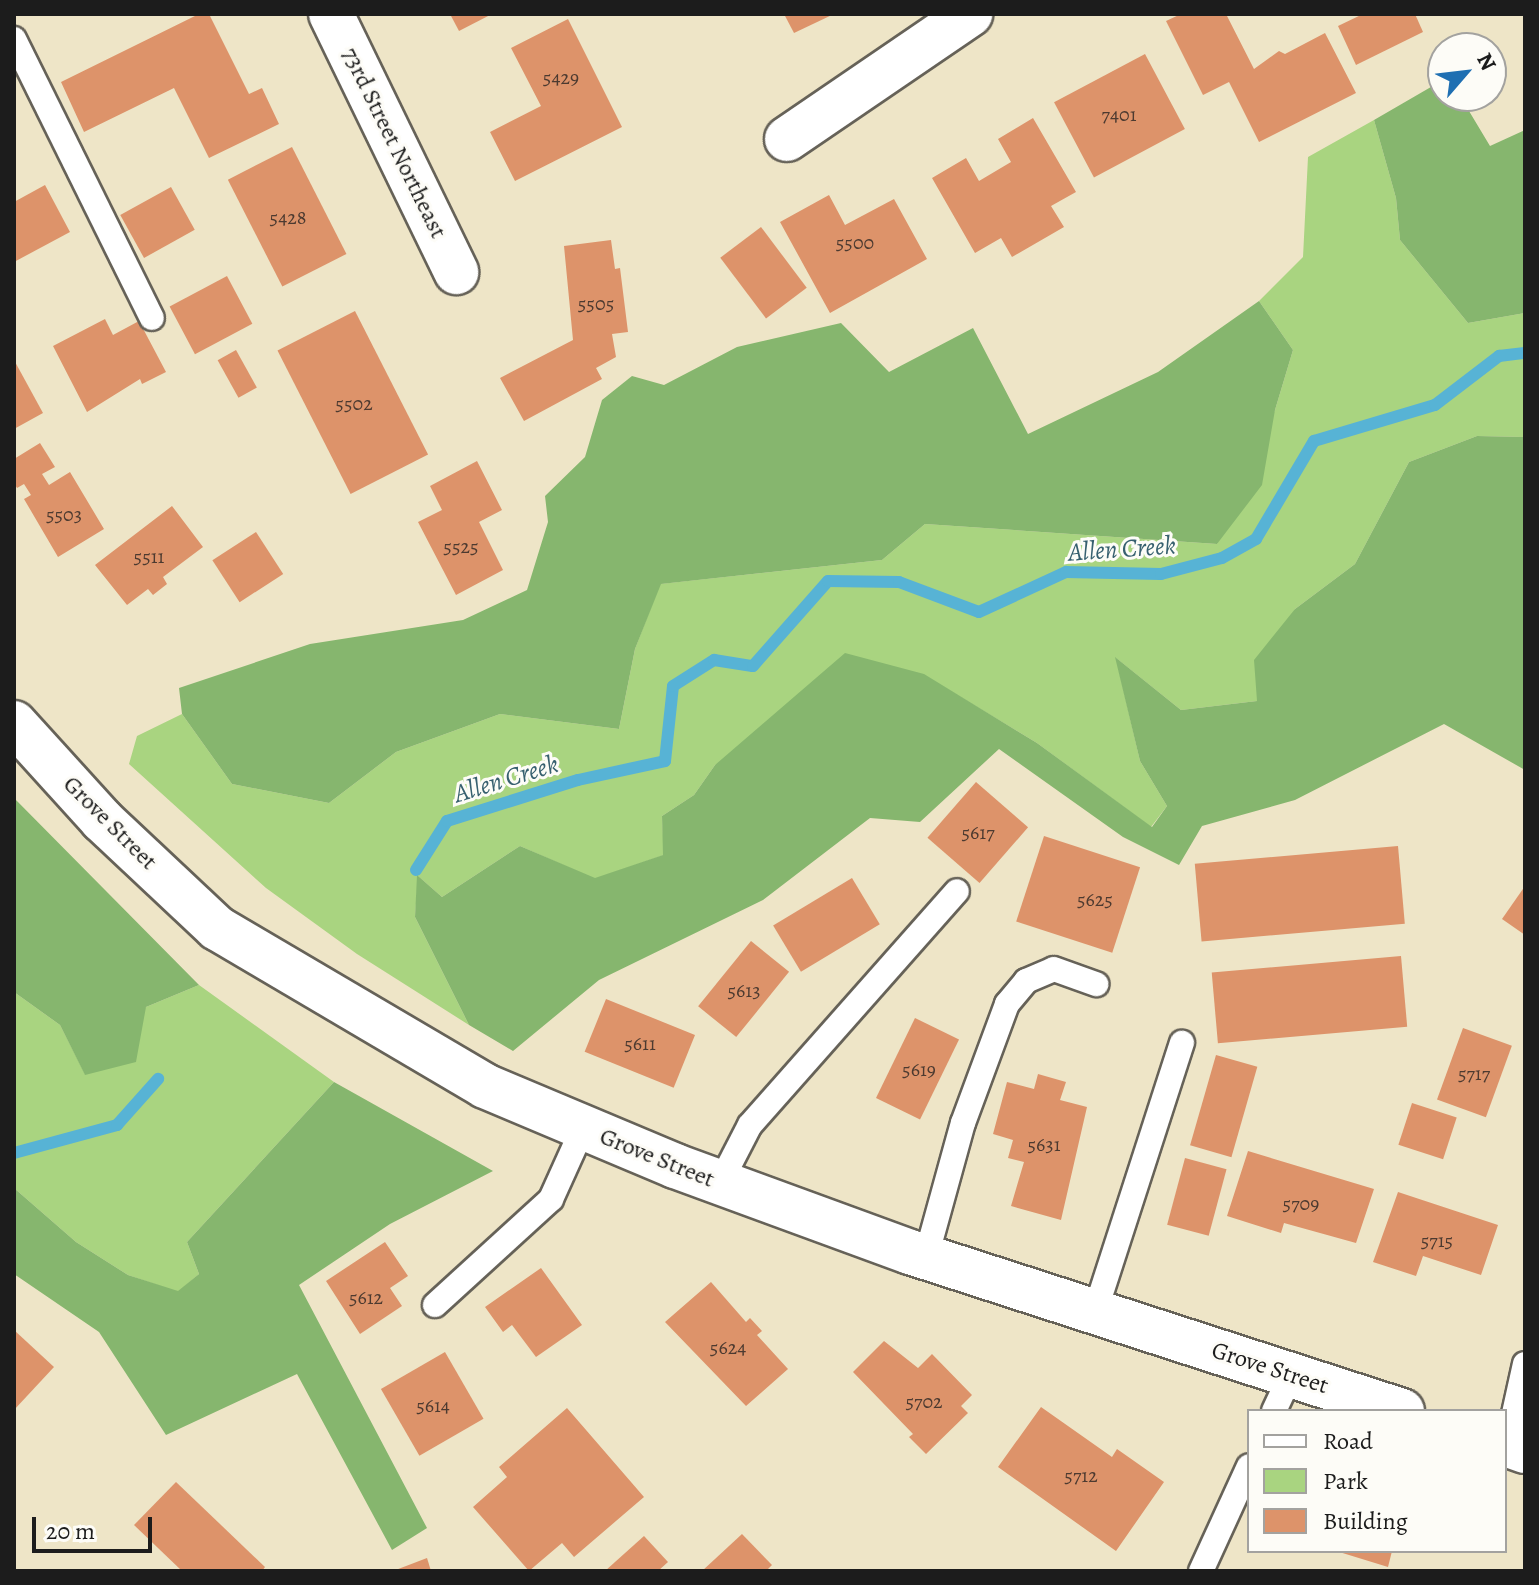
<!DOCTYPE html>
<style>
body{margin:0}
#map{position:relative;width:1539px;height:1585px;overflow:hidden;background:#eee5c7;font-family:Alegreya,serif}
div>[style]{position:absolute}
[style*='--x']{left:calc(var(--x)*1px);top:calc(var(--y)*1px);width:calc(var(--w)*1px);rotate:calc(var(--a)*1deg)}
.green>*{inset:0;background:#a9d480}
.forest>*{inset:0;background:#86b66e}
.stream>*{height:12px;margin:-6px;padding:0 6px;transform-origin:6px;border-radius:6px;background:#57b3d5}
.building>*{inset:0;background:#dd936a;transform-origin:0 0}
.roads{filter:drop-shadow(2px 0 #666258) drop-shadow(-2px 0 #666258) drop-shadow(0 2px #666258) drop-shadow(0 -2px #666258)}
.service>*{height:24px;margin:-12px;padding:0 12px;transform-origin:12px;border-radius:12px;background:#fff}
.minor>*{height:44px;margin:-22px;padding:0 22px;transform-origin:22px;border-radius:22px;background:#fff}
.tertiary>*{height:44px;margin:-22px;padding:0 22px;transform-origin:22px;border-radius:22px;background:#fff}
span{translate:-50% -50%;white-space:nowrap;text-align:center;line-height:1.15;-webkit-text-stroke:6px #fdfcf7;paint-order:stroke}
.number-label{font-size:20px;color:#4c3a30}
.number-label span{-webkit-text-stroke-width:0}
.street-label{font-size:24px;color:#1c1c1c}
.water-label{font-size:26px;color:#37606f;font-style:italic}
.frame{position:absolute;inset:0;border:16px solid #1c1c1c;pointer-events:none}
.legend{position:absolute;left:1247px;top:1409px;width:260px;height:144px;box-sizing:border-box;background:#fdfcf7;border:2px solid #a3a29f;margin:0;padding:10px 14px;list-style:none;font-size:24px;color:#1c1c1c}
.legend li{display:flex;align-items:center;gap:16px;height:40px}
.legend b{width:40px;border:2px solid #a3a29f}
.north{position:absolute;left:1427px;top:32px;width:80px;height:80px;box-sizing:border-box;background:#fdfcf7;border:2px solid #a3a29f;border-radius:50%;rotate:62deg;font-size:22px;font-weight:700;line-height:32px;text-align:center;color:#1c1c1c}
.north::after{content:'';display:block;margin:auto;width:28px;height:36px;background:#1f6fb2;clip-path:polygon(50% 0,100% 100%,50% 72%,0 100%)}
.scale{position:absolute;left:32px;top:1517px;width:120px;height:36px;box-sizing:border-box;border:4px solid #1c1c1c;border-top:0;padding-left:10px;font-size:24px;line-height:28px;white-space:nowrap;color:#1c1c1c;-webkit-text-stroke:6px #fdfcf7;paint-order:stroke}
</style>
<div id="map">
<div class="green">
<div style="clip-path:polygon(1374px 120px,1396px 198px,1400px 240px,1468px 323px,1525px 313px,1525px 437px,1477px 436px,1409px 462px,1355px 564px,1295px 609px,1257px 701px,1181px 710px,1116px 658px,1140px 761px,1167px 806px,1151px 827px,1037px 743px,924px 675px,715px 765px,694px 795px,662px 816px,664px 855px,595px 879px,520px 846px,442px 897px,418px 876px,415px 917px,469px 1025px,357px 954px,266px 888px,129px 764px,137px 736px,182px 714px,232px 784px,329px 803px,396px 752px,500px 714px,619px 729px,635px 649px,660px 584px,882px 560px,925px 524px,1217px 544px,1275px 410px,1293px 350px,1259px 301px,1303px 257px,1308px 157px)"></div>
<div style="clip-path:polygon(199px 985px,334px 1082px,187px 1242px,199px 1274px,178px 1292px,128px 1275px,76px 1242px,14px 1188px,14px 992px,60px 1025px,85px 1074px,146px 1007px)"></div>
</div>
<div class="forest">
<div style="clip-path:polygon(1443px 80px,1443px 96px,1460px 96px,1490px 146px,1525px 130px,1525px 313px,1468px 323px,1400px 240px,1396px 198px,1374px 120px)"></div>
<div style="clip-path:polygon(1259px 301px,1293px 350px,1275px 410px,1262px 485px,1217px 544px,925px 524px,882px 560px,661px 584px,635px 649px,619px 729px,500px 714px,396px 752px,329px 803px,232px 784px,182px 714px,179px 688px,310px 644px,463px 620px,527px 590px,548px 522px,545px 496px,585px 457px,602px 400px,632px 376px,664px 385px,737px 347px,841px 323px,889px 372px,973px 328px,1028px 434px,1158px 372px)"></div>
<div style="clip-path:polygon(1477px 436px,1525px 437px,1525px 770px,1444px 724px,1295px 800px,1202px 826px,1179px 865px,1123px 837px,999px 749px,920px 822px,870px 818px,763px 900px,599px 980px,513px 1051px,469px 1025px,415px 917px,417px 875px,442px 897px,520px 846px,595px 878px,663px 855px,662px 816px,694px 795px,715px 765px,845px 653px,924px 674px,1037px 743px,1152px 827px,1167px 806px,1140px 761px,1115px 657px,1181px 710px,1257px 701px,1254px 660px,1295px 609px,1355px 564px,1409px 462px)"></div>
<div style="clip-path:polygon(14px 798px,199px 985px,146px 1007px,136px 1062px,85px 1075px,60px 1025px,14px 992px)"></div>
<div style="clip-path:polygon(334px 1082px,493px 1171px,390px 1224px,299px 1285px,427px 1528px,392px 1550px,297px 1374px,166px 1435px,99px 1332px,14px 1274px,14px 1188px,76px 1242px,128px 1275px,178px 1291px,199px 1274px,187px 1242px)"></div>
</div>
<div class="stream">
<div style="--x:416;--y:870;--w:58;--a:-57.7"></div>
<div style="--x:447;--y:821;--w:137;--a:-17.4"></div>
<div style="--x:578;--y:780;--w:89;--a:-12.3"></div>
<div style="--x:665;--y:761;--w:75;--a:-83.9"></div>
<div style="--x:673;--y:686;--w:49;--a:-32.4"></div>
<div style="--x:714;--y:660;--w:39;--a:9"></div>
<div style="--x:753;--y:666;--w:113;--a:-48.6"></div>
<div style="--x:828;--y:581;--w:71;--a:0.8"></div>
<div style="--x:899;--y:582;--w:85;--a:20.6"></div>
<div style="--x:979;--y:612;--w:96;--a:-24.7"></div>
<div style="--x:1066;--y:572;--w:95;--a:1.2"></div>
<div style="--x:1161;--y:574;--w:63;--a:-14.7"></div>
<div style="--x:1222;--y:558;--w:39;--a:-29"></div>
<div style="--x:1256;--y:539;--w:114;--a:-59.4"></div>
<div style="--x:1314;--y:441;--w:126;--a:-16.6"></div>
<div style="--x:1435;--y:405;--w:81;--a:-37.4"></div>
<div style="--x:1499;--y:356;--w:26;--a:-7"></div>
<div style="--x:14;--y:1153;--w:107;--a:-15.2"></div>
<div style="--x:117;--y:1125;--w:62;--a:-48.3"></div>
</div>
<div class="building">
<div style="clip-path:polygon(199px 14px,209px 14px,249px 94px,262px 88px,279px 124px,209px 158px,174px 88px,84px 132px,61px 82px)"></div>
<div style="clip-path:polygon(450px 14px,492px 14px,459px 31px)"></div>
<div style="clip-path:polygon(784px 14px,834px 14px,794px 33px)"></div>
<div style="clip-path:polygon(1181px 14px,1226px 14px,1254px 69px,1279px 51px,1285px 54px,1325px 33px,1356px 93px,1259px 142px,1229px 82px,1203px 95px,1166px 21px)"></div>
<div style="clip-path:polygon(1363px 14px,1415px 14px,1423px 32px,1356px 65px,1338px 26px)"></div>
<div style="clip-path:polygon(568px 19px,622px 127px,515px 181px,490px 132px,541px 106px,511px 48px)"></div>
<div style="left:1145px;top:54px;width:85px;height:103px;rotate:62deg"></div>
<div style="clip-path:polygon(1033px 118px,1076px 192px,1051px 206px,1064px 227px,1012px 257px,1001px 238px,975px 253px,932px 178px,966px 158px,979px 181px,1011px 162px,998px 139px)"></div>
<div style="left:292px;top:147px;width:120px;height:72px;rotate:63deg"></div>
<div style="clip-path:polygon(45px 185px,70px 232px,14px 262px,14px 202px)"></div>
<div style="left:171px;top:187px;width:49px;height:58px;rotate:61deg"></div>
<div style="clip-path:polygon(829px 195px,845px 225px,894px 199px,927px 259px,830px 313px,780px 222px)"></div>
<div style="left:761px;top:227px;width:76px;height:51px;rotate:53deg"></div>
<div style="clip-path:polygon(611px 240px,615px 269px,620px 268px,628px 332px,612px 334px,616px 357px,596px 368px,602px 379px,524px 421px,500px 378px,573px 340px,564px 246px)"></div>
<div style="left:227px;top:276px;width:54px;height:65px;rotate:62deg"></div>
<div style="left:355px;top:311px;width:161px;height:87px;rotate:63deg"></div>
<div style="clip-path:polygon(105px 319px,113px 335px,139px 321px,166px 372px,142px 384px,140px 379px,87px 412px,53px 346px)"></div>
<div style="left:236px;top:350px;width:43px;height:21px;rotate:61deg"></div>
<div style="clip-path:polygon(14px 360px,43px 413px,14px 429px)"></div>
<div style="clip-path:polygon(40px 443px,55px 467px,42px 474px,49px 485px,70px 472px,104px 529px,58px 557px,24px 499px,31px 495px,24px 484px,17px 488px,14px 483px,14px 459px)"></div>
<div style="clip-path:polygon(477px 461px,502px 510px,479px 522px,503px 570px,456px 595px,418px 522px,442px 510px,430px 486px)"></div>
<div style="clip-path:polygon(172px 506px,203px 547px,163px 577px,167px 584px,153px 595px,148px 589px,127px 605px,95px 565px)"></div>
<div style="left:256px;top:532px;width:50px;height:52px;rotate:57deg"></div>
<div style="left:976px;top:782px;width:69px;height:74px;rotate:41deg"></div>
<div style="left:1044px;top:836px;width:101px;height:90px;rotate:18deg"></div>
<div style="left:1398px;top:846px;width:78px;height:204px;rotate:85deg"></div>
<div style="left:852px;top:878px;width:54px;height:92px;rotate:59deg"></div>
<div style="clip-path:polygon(1525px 886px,1525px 935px,1502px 919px)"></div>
<div style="left:751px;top:941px;width:49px;height:84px;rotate:39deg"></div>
<div style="left:1401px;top:956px;width:71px;height:190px;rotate:85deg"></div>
<div style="left:606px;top:999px;width:96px;height:57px;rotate:22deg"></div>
<div style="left:915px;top:1018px;width:49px;height:89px;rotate:26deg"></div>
<div style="left:1463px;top:1028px;width:52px;height:76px;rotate:20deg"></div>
<div style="left:1216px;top:1055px;width:43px;height:94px;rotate:16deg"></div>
<div style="clip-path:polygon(1038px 1074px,1066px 1082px,1060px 1100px,1087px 1107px,1061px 1220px,1011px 1206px,1024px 1162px,1008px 1158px,1013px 1140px,993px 1134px,1007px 1082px,1034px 1089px)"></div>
<div style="left:1412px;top:1103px;width:47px;height:44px;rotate:18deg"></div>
<div style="clip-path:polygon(1248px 1151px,1374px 1189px,1356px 1243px,1284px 1223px,1281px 1233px,1227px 1216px)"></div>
<div style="left:1185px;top:1158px;width:43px;height:69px;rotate:15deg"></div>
<div style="clip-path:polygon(1398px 1192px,1498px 1225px,1481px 1275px,1423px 1256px,1416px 1276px,1373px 1262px)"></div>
<div style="clip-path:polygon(385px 1242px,408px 1276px,390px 1288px,402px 1306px,360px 1334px,326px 1281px)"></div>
<div style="clip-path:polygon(541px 1268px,582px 1325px,536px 1357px,512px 1325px,503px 1332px,485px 1307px)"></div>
<div style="clip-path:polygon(711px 1282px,746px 1322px,750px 1318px,762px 1331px,757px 1335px,788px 1369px,746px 1406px,665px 1322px)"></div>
<div style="clip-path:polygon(14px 1330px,54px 1367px,14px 1410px)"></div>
<div style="clip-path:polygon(884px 1341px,918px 1368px,932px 1354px,972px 1395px,961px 1406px,968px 1413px,926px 1454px,909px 1437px,913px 1434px,853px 1372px)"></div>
<div style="left:445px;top:1352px;width:77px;height:74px;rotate:60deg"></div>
<div style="clip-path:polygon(1041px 1407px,1112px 1457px,1117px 1449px,1164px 1482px,1116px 1551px,998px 1467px)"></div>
<div style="clip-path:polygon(567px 1408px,644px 1497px,574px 1557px,562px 1543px,529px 1571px,473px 1507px,507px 1477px,499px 1467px)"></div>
<div style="clip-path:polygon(176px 1482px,265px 1567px,262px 1571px,182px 1571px,134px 1525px)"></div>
<div style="clip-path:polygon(742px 1534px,772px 1565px,766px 1571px,702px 1571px)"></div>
<div style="clip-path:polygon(644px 1536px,668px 1562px,658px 1571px,605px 1571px)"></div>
<div style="clip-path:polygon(1336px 1551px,1392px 1551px,1388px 1567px)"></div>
<div style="clip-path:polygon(427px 1558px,431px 1571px,393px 1571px)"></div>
</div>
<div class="roads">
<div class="service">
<div style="--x:14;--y:39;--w:311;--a:63.7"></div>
<div style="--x:720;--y:1183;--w:65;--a:-62.7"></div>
<div style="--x:750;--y:1125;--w:312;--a:-48.5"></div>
<div style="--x:926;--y:1257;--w:139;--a:-74.6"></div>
<div style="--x:963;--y:1123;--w:127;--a:-69.7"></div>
<div style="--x:1007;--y:1004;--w:30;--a:-50"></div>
<div style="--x:1026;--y:981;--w:30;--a:-23"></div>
<div style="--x:1054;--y:969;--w:45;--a:19.7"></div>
<div style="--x:435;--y:1305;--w:157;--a:-42.4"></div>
<div style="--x:551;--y:1199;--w:78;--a:-65.7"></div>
<div style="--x:1095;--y:1312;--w:283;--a:-72.1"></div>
<div style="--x:1274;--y:1411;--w:40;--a:-65"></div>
<div style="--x:1507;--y:1445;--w:83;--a:-77.5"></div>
<div style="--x:1201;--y:1571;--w:115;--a:-65.4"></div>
</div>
<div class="minor">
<div style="--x:331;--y:14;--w:287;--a:64.1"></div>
<div style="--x:787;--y:139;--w:222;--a:-34.3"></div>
</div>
<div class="tertiary">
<div style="--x:14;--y:723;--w:131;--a:47.8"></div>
<div style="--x:102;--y:820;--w:158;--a:43.2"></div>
<div style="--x:217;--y:928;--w:311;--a:30.5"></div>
<div style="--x:485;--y:1086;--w:206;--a:22.8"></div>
<div style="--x:675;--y:1166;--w:250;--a:20.1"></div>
<div style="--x:910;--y:1252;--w:517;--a:17.91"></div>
<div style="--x:1505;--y:1444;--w:21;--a:19"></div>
</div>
</div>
<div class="number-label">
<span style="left:561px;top:77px">5429</span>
<span style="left:1119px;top:114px">7401</span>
<span style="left:288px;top:217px">5428</span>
<span style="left:855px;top:242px">5500</span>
<span style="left:596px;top:303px">5505</span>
<span style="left:354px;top:403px">5502</span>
<span style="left:64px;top:514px">5503</span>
<span style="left:461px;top:546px">5525</span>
<span style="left:149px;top:556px">5511</span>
<span style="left:978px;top:832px">5617</span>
<span style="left:1095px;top:899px">5625</span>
<span style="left:744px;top:990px">5613</span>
<span style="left:640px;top:1043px">5611</span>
<span style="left:919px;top:1069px">5619</span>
<span style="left:1474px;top:1073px">5717</span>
<span style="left:1044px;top:1144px">5631</span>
<span style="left:1301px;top:1203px">5709</span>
<span style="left:1437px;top:1240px">5715</span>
<span style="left:366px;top:1297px">5612</span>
<span style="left:728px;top:1347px">5624</span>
<span style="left:924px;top:1401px">5702</span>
<span style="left:433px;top:1405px">5614</span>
<span style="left:1081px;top:1475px">5712</span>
</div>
<div class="street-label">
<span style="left:394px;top:143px;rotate:64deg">73rd Street Northeast</span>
<span style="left:110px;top:823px;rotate:45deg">Grove Street</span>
<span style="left:657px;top:1158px;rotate:22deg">Grove Street</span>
<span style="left:1270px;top:1368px;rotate:18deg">Grove Street</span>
</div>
<div class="water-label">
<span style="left:1122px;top:549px;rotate:-4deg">Allen Creek</span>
<span style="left:506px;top:779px;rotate:-17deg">Allen Creek</span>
</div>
<div class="frame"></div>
<ul class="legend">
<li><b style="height:10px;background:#fff"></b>Road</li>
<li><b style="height:22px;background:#a9d480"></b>Park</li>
<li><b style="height:22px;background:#dd936a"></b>Building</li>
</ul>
<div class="north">N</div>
<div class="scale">20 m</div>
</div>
